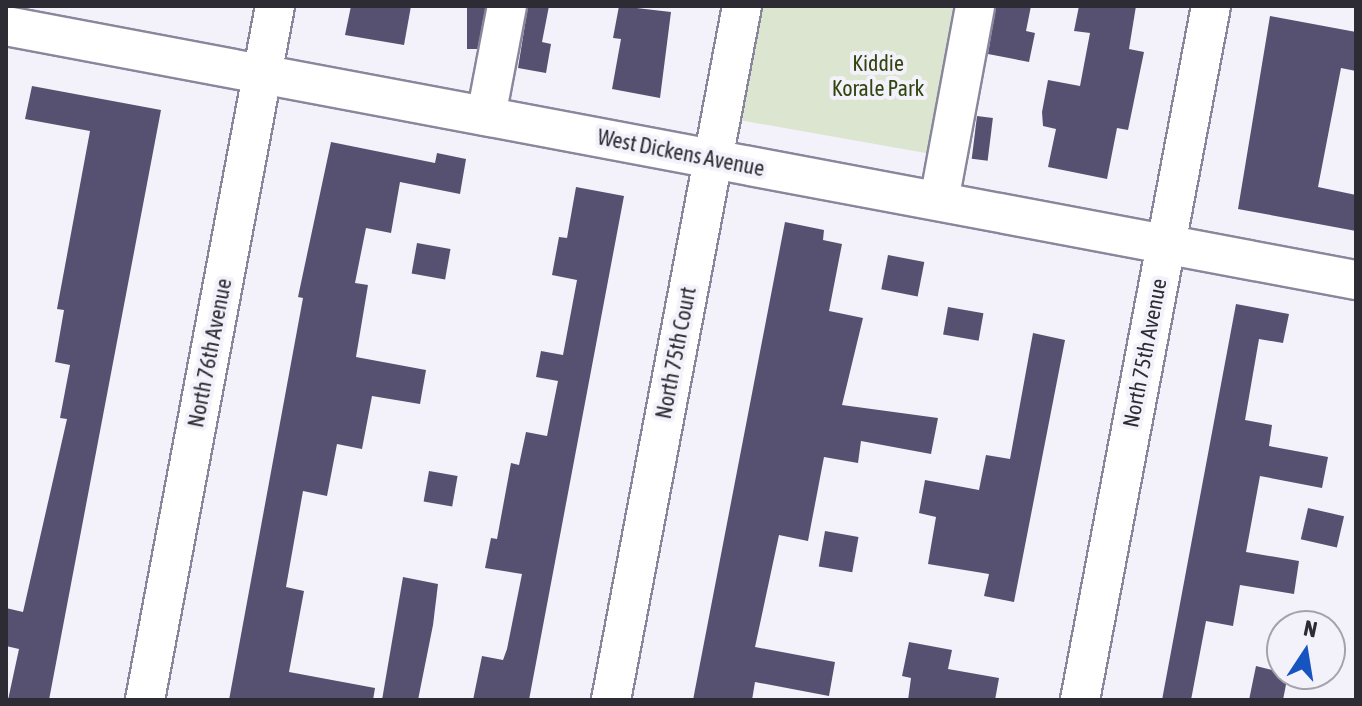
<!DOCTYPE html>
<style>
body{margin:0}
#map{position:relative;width:1362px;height:706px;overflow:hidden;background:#f3f2fb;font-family:"Asap Condensed",sans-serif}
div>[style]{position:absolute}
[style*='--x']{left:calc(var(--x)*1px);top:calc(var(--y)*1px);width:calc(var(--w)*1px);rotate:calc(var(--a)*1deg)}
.green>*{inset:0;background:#dbe5d0}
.building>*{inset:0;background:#565170;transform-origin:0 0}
.roads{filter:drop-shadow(2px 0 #89879c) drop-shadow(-2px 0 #89879c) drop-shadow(0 2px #89879c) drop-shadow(0 -2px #89879c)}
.minor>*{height:38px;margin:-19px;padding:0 19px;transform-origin:19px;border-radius:19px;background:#fff}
span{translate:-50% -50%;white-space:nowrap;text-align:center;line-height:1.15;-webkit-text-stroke:8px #f3f2fb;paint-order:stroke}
.park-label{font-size:22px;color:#324510}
.street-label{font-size:22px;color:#2d2c35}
.frame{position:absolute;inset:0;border:8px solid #2d2c35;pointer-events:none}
.north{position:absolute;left:1266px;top:610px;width:80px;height:80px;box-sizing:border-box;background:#f3f2fb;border:2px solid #a4a3ac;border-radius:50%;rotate:12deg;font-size:22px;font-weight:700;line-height:32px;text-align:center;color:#2d2c35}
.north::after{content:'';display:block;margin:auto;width:28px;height:36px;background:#1655c0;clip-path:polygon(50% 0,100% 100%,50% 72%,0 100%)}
</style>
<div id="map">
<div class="green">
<div style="clip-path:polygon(754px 6px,962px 8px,937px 155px,733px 119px)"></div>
</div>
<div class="building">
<div style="clip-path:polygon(351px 6px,411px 6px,404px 45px,345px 35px)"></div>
<div style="left:467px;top:6px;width:18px;height:43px"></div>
<div style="clip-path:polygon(528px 6px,549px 6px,542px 42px,551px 44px,546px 73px,518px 68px)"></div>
<div style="clip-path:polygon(619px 6px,671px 12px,660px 98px,612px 89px,621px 39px,613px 38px)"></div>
<div style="clip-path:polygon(996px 6px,1031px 6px,1026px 31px,1035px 33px,1029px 62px,988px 54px)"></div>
<div style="clip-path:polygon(1079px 6px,1136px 6px,1129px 49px,1144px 52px,1128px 130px,1117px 128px,1107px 179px,1048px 167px,1056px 129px,1043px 126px,1042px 112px,1048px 80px,1080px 86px,1090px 33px,1074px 31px)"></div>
<div style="clip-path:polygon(1270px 16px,1356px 32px,1356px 71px,1341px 68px,1318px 187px,1356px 195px,1356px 231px,1238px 209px)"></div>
<div style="clip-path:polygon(32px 86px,161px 110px,49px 700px,8px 700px,19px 649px,6px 646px,6px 608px,23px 612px,67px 419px,60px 418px,70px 365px,55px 362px,64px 310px,57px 309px,90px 131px,25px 119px)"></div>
<div style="left:977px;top:116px;width:16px;height:43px;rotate:7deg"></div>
<div style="clip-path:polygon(331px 142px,435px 163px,437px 153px,466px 159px,460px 194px,400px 182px,391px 233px,366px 228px,355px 283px,368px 285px,356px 357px,426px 370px,420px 404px,372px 396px,362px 449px,337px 444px,327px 496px,303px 491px,286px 587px,304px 591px,289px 672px,375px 688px,373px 700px,229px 700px,303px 298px,298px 297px)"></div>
<div style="clip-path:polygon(576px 187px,624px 196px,529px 700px,473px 700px,482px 656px,503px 660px,507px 649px,522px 574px,485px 568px,491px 538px,497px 539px,511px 463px,519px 465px,526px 432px,547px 436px,558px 381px,536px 377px,541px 351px,563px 355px,577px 280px,552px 275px,559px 237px,567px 238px)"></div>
<div style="clip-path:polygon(785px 222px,824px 230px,823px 240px,842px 244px,829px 311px,863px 318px,842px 405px,938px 418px,931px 454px,861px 441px,858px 463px,824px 457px,808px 541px,779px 535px,755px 647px,835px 662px,829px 696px,755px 682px,752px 700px,693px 700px)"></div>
<div style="left:417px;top:243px;width:34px;height:31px;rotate:10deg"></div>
<div style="left:888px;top:255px;width:37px;height:35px;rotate:11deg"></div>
<div style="clip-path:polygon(1236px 304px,1289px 314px,1283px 343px,1259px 339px,1245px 420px,1272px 425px,1269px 446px,1328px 457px,1322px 488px,1260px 476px,1246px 552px,1299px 561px,1294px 594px,1240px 585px,1233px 626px,1206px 621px,1191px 700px,1162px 700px)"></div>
<div style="left:948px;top:307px;width:36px;height:28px;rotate:10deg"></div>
<div style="clip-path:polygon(1033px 333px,1065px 340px,1014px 602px,984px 596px,989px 574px,928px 564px,936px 517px,919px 513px,925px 480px,979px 490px,986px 455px,1010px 459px)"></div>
<div style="left:429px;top:471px;width:29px;height:31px;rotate:10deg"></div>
<div style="left:1308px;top:508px;width:37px;height:32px;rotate:13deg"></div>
<div style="left:825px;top:531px;width:34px;height:36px;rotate:10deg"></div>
<div style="clip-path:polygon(403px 577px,438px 584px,433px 625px,418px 700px,382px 700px)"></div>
<div style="clip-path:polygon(909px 642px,952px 650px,948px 669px,999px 678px,995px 700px,908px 700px,911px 678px,902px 676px)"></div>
<div style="clip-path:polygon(1256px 666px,1288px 674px,1283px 700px,1249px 700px)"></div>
</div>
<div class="roads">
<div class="minor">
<div style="--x:6;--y:26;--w:1374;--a:10.66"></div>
<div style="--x:486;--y:116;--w:112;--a:-79.2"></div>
<div style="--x:939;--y:201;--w:198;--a:-79.5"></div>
<div style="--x:145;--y:700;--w:706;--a:-79.39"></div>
<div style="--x:611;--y:700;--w:706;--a:-79.31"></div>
<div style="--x:1080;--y:700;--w:706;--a:-79.31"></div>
</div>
</div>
<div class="park-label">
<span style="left:878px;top:76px">Kiddie<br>Korale Park</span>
</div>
<div class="street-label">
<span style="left:681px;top:153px;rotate:11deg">West Dickens Avenue</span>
<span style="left:210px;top:353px;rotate:-79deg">North 76th Avenue</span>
<span style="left:676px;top:353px;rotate:-79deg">North 75th Court</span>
<span style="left:1145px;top:353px;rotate:-79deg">North 75th Avenue</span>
</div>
<div class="frame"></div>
<div class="north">N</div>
</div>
